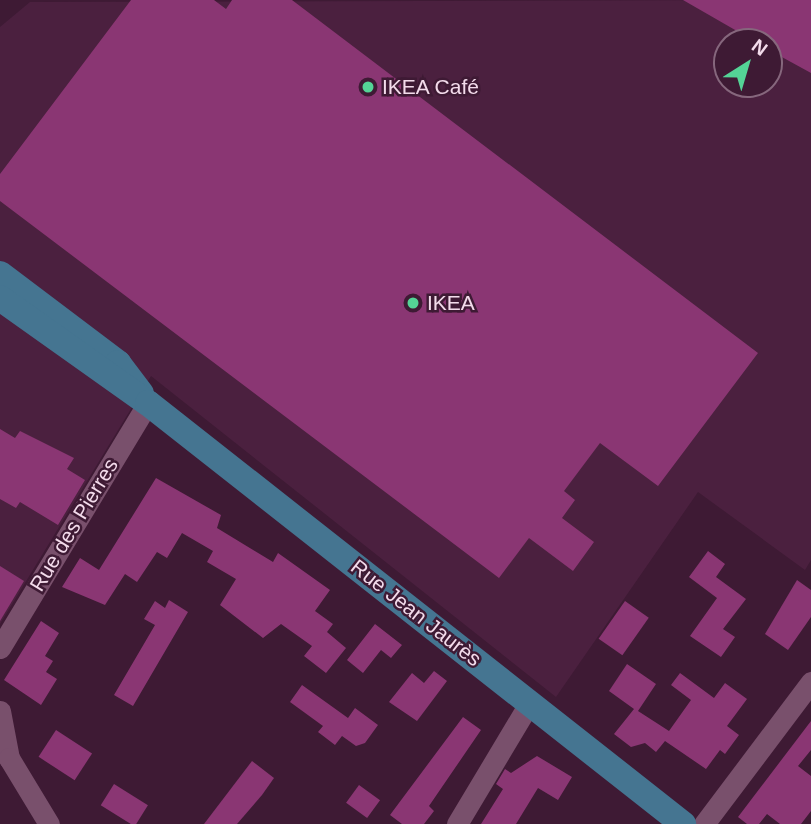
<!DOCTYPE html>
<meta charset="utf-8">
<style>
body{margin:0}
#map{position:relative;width:811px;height:824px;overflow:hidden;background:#3e1a34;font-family:Helvetica,sans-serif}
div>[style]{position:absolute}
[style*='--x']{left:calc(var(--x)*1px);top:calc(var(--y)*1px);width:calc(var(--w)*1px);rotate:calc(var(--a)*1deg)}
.built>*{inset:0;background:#4b203f}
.building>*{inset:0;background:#8a3673;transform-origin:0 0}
.minor>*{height:21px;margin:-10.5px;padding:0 10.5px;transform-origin:10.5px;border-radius:10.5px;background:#79506c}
.major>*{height:26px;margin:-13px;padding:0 13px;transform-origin:13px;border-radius:13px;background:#457591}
.dots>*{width:19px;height:19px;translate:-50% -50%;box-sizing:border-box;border:4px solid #3e1a34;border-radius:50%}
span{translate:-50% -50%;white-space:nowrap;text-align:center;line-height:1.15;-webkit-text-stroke:5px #3e1a34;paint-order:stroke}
.poi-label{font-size:21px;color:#f3dbeb}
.left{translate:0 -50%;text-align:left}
.street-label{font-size:21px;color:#f3dbeb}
.north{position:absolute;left:713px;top:28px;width:70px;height:70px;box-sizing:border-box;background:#3e1a34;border:2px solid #86677d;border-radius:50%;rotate:37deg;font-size:19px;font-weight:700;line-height:28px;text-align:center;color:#f3dbeb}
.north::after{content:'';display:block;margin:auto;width:24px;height:32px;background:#54d396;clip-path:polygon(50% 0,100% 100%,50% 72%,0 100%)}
</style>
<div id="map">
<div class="built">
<div style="clip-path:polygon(evenodd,811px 0,811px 560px,805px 570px,698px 492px,556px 697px,151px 376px,0 624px,0 27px,30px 2px,811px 0,727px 42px,769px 42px,769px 84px,727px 84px,727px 42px)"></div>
</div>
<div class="building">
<div style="clip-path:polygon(131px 0,214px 0,226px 9px,232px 0,292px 0,758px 353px,658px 486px,600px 443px,564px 491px,575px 500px,562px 518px,594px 542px,573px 571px,529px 538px,499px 578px,0 201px,0 174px)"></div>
<div style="clip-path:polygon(683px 0,811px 0,811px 73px,769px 50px,769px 42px,756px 42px)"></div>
<div style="clip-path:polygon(0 429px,15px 438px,20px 431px,74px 458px,67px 469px,85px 480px,58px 525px,20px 502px,16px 508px,0 499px)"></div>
<div style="clip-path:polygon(156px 478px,221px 515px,217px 528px,273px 562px,278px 553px,330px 590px,315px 611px,333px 624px,327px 632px,346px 648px,326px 673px,304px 656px,312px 646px,281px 624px,263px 638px,220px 605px,236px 579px,207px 562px,213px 551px,182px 533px,167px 558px,157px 552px,137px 582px,125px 574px,105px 605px,62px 587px,80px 558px,99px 570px)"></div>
<div style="clip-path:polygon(708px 551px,725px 564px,716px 577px,746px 599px,723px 629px,735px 637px,721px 657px,690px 636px,717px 598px,689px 577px)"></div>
<div style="clip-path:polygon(0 566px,24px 581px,0 621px)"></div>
<div style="clip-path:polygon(797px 580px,811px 590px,811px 617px,788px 650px,765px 634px)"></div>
<div style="clip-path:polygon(169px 600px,188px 612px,133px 706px,114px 695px,155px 625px,144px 619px,155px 601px,165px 608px)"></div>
<div style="left:625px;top:601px;width:29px;height:46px;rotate:35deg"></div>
<div style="clip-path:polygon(41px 621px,59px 633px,45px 656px,53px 661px,46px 672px,57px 679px,41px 705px,4px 680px)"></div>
<div style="clip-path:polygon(375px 624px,402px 645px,391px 658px,381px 650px,363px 673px,347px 660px)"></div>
<div style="clip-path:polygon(627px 664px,656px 684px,638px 711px,669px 731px,691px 700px,671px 685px,680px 673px,714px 698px,725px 683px,747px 699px,727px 726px,739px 735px,725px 754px,720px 750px,706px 769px,665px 741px,656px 752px,645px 743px,631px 747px,614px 734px,634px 709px,609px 691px)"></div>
<div style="clip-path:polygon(434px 671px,447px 681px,417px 721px,389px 702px,412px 673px,424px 683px)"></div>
<div style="clip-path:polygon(302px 685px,348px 718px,355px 708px,378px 725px,365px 743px,356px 746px,342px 736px,335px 745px,318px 732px,323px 726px,290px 702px)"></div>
<div style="clip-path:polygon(463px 717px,481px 730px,429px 806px,434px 811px,424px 824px,402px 824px,390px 815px)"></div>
<div style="clip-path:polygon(811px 721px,811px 750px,798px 766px,811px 776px,811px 811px,801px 824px,780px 824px,767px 814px,759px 824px,747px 824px,738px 817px)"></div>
<div style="left:56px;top:730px;width:43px;height:32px;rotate:33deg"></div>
<div style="clip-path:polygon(537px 756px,572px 777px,558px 800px,538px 788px,516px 824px,481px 824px,503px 789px,496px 784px,505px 769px,511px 773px)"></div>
<div style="clip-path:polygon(252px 761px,274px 778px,262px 795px,237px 824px,204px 824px)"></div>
<div style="left:114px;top:784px;width:40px;height:25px;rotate:32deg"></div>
<div style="left:359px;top:785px;width:26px;height:22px;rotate:36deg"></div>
</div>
<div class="minor">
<div style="--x:0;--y:648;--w:286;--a:-58.9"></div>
<div style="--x:0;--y:711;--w:48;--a:79.2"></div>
<div style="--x:9;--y:758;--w:77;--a:58.8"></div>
<div style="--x:457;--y:824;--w:142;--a:-59.1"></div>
<div style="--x:704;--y:824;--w:178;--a:-53"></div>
</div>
<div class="major">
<div style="--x:0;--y:274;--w:148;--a:37"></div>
<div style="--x:118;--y:363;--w:38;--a:53"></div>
<div style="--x:0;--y:298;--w:181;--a:35.4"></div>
<div style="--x:148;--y:403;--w:681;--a:38.2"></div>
</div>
<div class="dots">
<div style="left:368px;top:87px;background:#54d396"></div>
<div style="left:413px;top:303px;background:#54d396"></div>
</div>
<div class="poi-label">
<span class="left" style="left:382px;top:87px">IKEA Café</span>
<span class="left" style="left:427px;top:303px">IKEA</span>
</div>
<div class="street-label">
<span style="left:74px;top:525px;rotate:-59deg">Rue des Pierres</span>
<span style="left:416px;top:613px;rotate:38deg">Rue Jean Jaurès</span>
</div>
<div class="north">N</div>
</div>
